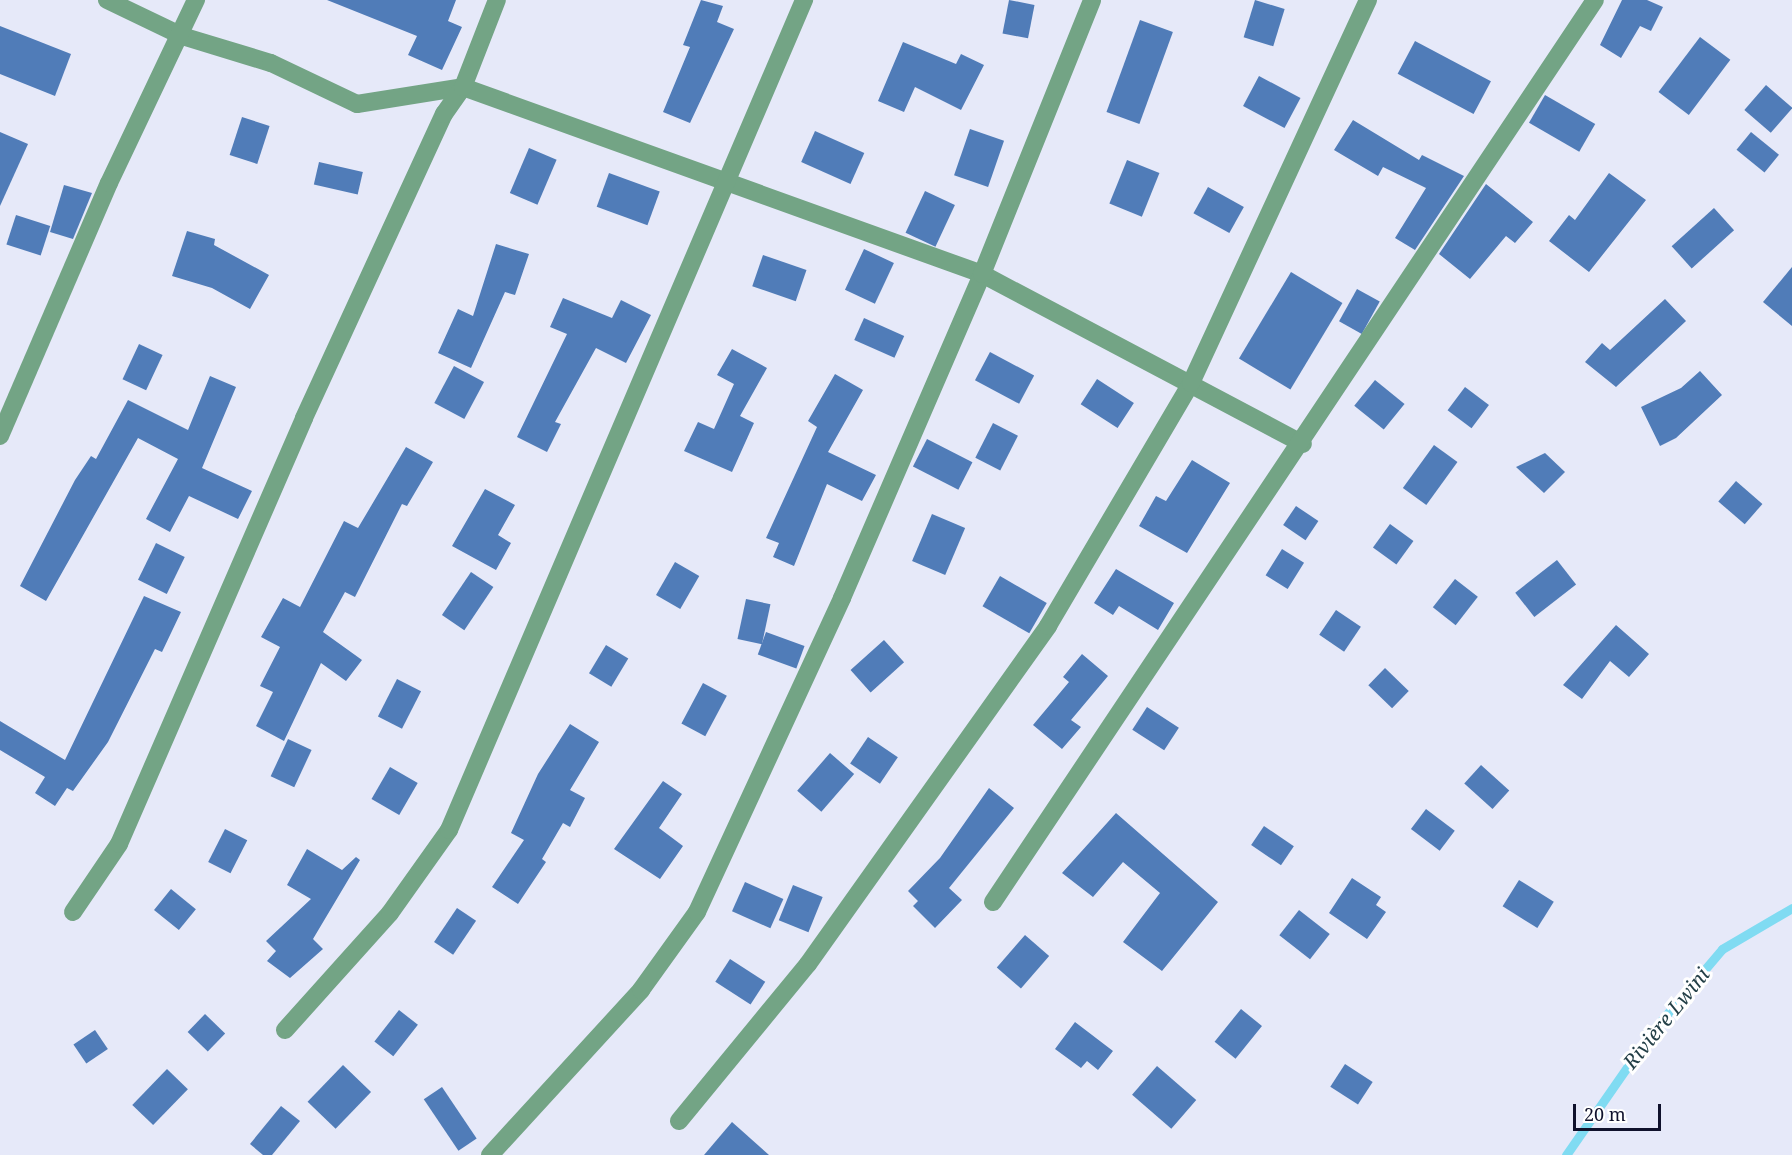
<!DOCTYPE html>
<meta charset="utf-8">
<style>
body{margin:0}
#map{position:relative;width:1792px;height:1155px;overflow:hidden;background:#e6e9f9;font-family:"Noto Serif",serif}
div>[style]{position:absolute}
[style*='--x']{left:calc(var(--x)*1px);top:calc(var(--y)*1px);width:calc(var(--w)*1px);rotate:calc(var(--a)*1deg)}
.stream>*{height:9px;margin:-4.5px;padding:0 4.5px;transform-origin:4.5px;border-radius:4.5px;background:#80dbf2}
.building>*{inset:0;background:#507cb8;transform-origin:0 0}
.minor>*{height:18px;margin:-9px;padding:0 9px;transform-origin:9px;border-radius:9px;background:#73a485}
span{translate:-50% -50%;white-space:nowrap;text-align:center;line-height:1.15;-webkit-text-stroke:6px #fff;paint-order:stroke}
.water-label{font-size:20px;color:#233f47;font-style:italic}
.scale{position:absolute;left:1573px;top:1104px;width:88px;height:27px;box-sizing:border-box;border:3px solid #0f112c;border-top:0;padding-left:8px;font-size:18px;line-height:21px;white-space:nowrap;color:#0f112c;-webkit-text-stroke:4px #fff;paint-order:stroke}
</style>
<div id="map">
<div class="stream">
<div style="--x:1566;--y:1155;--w:147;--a:-55.2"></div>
<div style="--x:1650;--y:1034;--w:111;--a:-49.7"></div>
<div style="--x:1722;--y:949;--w:81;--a:-30.4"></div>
</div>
<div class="building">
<div style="clip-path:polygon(327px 0,456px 0,448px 21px,462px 27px,442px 70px,408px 55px,417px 36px)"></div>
<div style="clip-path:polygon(701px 0,723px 6px,717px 22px,734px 29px,690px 123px,663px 112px,690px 47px,683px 45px)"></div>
<div style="left:1009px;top:0;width:26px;height:34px;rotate:11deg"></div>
<div style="left:1255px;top:0;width:31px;height:39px;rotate:17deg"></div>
<div style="clip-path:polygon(1622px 0,1647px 0,1663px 7px,1651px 31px,1640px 26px,1621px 58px,1600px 45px)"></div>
<div style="left:1140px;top:20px;width:35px;height:98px;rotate:20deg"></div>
<div style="clip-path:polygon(0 26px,71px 54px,55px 96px,0 74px)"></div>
<div style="left:1700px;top:37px;width:38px;height:69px;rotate:37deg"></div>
<div style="left:1415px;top:41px;width:86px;height:37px;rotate:28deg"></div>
<div style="clip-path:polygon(903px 42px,956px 64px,961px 54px,984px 65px,961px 110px,915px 87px,904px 112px,878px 101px)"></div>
<div style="left:1259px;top:76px;width:47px;height:34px;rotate:28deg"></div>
<div style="left:1766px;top:85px;width:35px;height:33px;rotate:41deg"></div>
<div style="left:1545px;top:95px;width:58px;height:32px;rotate:30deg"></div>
<div style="left:242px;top:117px;width:29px;height:40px;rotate:18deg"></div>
<div style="clip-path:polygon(1353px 120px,1419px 160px,1422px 155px,1464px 176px,1415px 250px,1395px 238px,1426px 188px,1383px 167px,1378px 176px,1334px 150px)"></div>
<div style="left:970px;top:129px;width:36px;height:49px;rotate:19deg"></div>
<div style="left:815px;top:131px;width:54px;height:34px;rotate:24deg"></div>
<div style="clip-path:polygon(0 132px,28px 144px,0 206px)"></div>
<div style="left:1751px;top:132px;width:36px;height:23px;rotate:39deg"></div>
<div style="left:529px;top:148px;width:30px;height:49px;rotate:23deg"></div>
<div style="left:1127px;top:160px;width:35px;height:47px;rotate:22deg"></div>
<div style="left:319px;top:162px;width:45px;height:23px;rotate:13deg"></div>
<div style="left:609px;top:173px;width:54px;height:36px;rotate:20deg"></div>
<div style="clip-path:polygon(1609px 173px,1646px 200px,1589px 272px,1549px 241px,1569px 215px,1575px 220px)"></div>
<div style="clip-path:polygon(1486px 184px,1533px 222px,1515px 243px,1506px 236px,1470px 279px,1439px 254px)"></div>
<div style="clip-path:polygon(64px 185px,92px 193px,73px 239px,50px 232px)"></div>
<div style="left:1208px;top:187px;width:41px;height:30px;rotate:29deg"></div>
<div style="left:925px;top:191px;width:33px;height:46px;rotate:25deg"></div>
<div style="left:1714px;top:208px;width:30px;height:57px;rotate:48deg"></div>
<div style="left:16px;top:215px;width:36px;height:31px;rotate:18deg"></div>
<div style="clip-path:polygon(187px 231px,215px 239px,214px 245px,269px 275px,250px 309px,212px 288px,172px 276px)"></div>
<div style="clip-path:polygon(496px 244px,529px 254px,515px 295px,505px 292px,471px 368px,438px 353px,458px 309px,473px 316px)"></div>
<div style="left:864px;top:249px;width:33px;height:45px;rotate:25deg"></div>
<div style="left:763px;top:255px;width:46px;height:33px;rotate:19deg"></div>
<div style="clip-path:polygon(1792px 267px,1792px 326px,1763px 302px)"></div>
<div style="left:1291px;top:272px;width:60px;height:101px;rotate:31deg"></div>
<div style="left:1357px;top:289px;width:26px;height:37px;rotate:29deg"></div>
<div style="clip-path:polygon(563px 298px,612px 318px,621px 300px,651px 315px,626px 363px,596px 348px,555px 422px,561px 424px,547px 452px,517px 437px,567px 334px,550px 327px)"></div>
<div style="clip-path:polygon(1665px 299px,1686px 321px,1616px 387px,1585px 362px,1602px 343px,1610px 350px)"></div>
<div style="left:864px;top:318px;width:44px;height:24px;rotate:24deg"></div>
<div style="left:139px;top:344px;width:26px;height:39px;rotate:25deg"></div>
<div style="clip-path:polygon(732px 349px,767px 368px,740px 416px,754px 423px,732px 472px,684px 451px,698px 422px,714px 429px,734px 384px,717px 375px)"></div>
<div style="left:990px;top:352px;width:50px;height:32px;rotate:28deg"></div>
<div style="left:454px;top:366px;width:34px;height:42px;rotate:28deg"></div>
<div style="clip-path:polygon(1700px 371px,1722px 395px,1676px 438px,1660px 446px,1641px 407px,1681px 388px)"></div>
<div style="clip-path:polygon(835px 374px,863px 390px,828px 452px,876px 475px,862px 501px,827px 484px,794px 566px,773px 557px,779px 543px,766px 538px,817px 427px,808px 421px)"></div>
<div style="clip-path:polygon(210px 376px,236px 387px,202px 468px,252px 491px,238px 519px,189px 496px,170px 532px,146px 519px,178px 459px,138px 438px,46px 601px,20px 586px,75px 480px,91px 456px,96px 459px,128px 400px,188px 430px)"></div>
<div style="left:1097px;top:379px;width:44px;height:30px;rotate:33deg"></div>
<div style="left:1375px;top:380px;width:38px;height:33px;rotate:39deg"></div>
<div style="left:1465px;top:387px;width:30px;height:29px;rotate:37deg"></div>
<div style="left:993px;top:423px;width:28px;height:39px;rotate:27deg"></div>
<div style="left:927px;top:439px;width:51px;height:31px;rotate:27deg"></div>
<div style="left:1434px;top:445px;width:29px;height:53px;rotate:36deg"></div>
<div style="clip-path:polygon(406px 447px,433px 462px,407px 506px,402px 504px,355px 597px,345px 592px,323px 632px,362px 660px,346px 681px,321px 663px,284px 741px,256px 726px,273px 692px,260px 686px,280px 647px,261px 637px,283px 598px,300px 607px,344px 521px,358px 528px)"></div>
<div style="clip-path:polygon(1545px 453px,1565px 472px,1544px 493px,1516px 467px)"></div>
<div style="clip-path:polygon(1192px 460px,1230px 483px,1187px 553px,1139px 526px,1156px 496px,1166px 501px)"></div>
<div style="left:1736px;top:481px;width:35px;height:27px;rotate:41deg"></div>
<div style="clip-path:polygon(485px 489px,515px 505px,498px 535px,511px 543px,496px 570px,452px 546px)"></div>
<div style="left:1296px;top:506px;width:27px;height:23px;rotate:34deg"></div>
<div style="left:932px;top:514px;width:36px;height:51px;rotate:23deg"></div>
<div style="left:1390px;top:524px;width:29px;height:29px;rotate:36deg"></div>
<div style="left:156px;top:543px;width:32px;height:41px;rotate:26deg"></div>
<div style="left:1282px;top:549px;width:26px;height:31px;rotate:32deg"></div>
<div style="left:1557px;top:560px;width:31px;height:53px;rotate:52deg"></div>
<div style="left:675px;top:562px;width:28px;height:38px;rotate:30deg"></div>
<div style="clip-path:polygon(1116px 569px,1174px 603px,1158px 630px,1119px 606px,1113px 615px,1094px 603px)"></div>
<div style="left:471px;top:572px;width:27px;height:52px;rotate:34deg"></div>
<div style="left:1000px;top:576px;width:54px;height:35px;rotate:30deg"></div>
<div style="left:1455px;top:579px;width:29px;height:36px;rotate:38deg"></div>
<div style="clip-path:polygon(144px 596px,181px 612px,162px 652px,155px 649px,108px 742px,73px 791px,67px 788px,55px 806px,35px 793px,45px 777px,0 750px,0 721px,65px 760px)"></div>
<div style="left:746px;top:599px;width:25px;height:41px;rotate:12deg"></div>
<div style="left:1336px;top:610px;width:30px;height:30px;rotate:34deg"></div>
<div style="clip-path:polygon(1616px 625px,1649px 654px,1629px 677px,1610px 661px,1582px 699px,1563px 685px)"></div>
<div style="left:766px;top:632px;width:41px;height:24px;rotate:20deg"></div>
<div style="left:884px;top:640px;width:30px;height:45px;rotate:48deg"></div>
<div style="left:606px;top:645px;width:26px;height:33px;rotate:31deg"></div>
<div style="clip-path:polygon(1082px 654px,1108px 676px,1071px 720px,1081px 727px,1062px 749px,1033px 725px,1069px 682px,1063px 677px)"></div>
<div style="left:1385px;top:668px;width:33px;height:24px;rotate:44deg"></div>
<div style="left:397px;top:679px;width:27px;height:42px;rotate:27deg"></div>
<div style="left:703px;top:683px;width:27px;height:46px;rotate:28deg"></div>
<div style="left:1147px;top:707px;width:38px;height:27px;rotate:33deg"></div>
<div style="clip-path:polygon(570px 724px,599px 742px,570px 790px,585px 798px,570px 827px,563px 823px,542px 859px,546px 862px,518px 904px,492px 887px,524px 840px,511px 833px,538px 774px)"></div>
<div style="left:868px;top:737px;width:36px;height:32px;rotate:34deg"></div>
<div style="left:288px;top:739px;width:26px;height:41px;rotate:25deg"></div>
<div style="left:830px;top:753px;width:32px;height:50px;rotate:41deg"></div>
<div style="left:1481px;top:765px;width:38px;height:25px;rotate:42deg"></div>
<div style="left:390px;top:767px;width:32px;height:37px;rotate:30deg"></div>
<div style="clip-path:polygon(663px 781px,682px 794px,659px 828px,683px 846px,660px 879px,614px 849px)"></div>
<div style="clip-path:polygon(989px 788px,1014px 808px,949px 888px,962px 900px,935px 928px,913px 906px,918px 901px,908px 891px,940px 858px)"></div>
<div style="left:1426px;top:809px;width:36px;height:25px;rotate:37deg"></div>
<div style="clip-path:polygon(1116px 813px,1218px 902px,1162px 971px,1123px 942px,1160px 893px,1123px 862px,1093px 897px,1062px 873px)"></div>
<div style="left:1264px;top:826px;width:36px;height:23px;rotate:34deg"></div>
<div style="left:225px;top:829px;width:25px;height:37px;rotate:27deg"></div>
<div style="clip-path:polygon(307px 849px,342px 870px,356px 857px,360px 860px,313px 939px,323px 949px,290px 978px,267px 961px,276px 951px,266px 941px,311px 899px,287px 885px)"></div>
<div style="clip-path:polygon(1352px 878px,1381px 897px,1376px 905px,1386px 912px,1367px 939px,1329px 913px)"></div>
<div style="left:1519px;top:880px;width:41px;height:31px;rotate:32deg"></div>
<div style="left:745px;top:882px;width:42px;height:32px;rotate:24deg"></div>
<div style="left:793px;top:885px;width:32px;height:38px;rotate:22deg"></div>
<div style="left:171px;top:889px;width:32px;height:27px;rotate:39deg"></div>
<div style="left:457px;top:908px;width:23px;height:41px;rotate:34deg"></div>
<div style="left:1299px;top:910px;width:39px;height:32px;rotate:38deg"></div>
<div style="left:1025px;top:935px;width:32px;height:43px;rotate:41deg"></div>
<div style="left:730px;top:959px;width:42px;height:27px;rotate:33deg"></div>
<div style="left:1241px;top:1009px;width:27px;height:42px;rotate:39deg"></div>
<div style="left:399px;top:1010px;width:24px;height:40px;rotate:38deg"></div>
<div style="left:205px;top:1014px;width:28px;height:25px;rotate:44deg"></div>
<div style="clip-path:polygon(1075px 1022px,1113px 1051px,1098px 1070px,1087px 1061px,1081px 1068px,1055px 1049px)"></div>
<div style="left:95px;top:1030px;width:23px;height:26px;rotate:56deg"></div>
<div style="left:1345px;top:1064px;width:33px;height:27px;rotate:33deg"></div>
<div style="left:343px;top:1065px;width:39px;height:51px;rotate:44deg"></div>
<div style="left:1157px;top:1066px;width:52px;height:38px;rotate:41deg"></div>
<div style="left:167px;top:1069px;width:29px;height:50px;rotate:44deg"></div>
<div style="left:442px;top:1087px;width:62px;height:22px;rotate:56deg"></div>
<div style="clip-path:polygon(281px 1106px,300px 1121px,272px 1155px,263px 1155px,250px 1144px)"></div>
<div style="clip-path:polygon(732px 1122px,769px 1155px,704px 1155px)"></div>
</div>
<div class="minor">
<div style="--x:107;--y:0;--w:83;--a:25.6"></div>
<div style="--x:182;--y:36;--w:93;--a:16.9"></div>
<div style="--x:271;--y:63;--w:95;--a:25.5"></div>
<div style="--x:357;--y:104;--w:107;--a:-9.1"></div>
<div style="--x:463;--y:87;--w:552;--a:19.81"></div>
<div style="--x:982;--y:274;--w:363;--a:27.9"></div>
<div style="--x:0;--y:436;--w:275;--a:-66.7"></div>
<div style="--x:109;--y:183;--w:203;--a:-64.6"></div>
<div style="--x:993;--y:902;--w:1084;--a:-56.28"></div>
<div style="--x:73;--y:912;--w:82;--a:-55.9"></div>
<div style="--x:119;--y:844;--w:464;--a:-66.5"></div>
<div style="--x:304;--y:418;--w:335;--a:-65.3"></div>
<div style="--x:444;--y:114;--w:33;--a:-55"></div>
<div style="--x:463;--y:87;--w:93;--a:-68.7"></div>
<div style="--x:285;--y:1030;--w:157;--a:-48.1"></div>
<div style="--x:390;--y:913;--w:102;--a:-54.6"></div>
<div style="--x:449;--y:830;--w:903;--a:-66.84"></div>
<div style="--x:679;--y:1121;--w:203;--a:-50.6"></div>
<div style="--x:808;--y:964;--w:415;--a:-54.6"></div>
<div style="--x:1048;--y:626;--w:282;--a:-59.5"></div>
<div style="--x:1191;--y:383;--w:422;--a:-65.2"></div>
<div style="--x:490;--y:1155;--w:224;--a:-47.5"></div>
<div style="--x:641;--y:990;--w:96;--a:-54.3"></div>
<div style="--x:697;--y:912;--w:346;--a:-65.2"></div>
<div style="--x:842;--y:598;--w:353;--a:-66.6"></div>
<div style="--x:982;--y:274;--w:295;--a:-68.1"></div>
</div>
<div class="water-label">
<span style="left:1666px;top:1018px;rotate:-51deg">Rivière Lwini</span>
</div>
<div class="scale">20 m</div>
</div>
